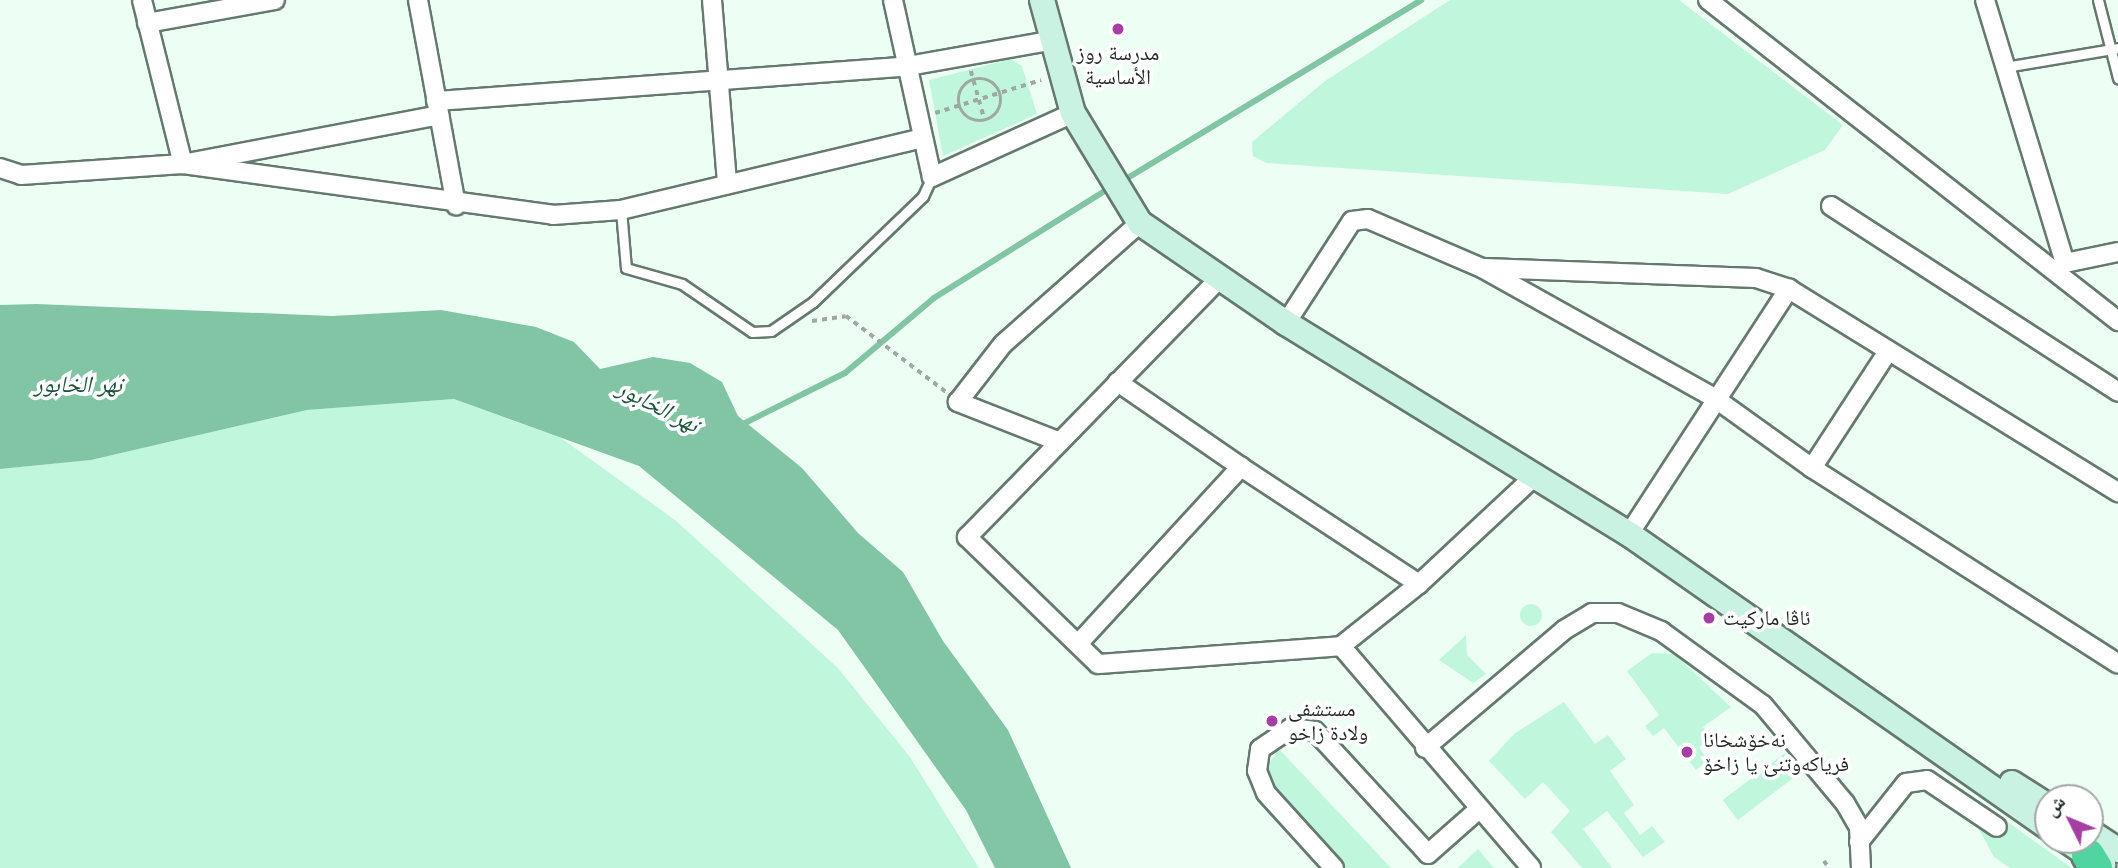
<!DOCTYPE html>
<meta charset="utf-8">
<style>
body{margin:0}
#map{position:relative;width:2118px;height:868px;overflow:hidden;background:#edfff5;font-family:Helvetica,"Noto Naskh Arabic",sans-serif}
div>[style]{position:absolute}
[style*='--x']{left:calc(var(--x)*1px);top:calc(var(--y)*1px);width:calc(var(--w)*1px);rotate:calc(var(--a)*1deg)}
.green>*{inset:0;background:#c0f7dc;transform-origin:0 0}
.round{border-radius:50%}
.water>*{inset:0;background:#81c5a5}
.stream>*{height:6px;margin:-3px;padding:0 3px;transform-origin:3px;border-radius:3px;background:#81c5a5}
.path>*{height:3.5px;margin-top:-1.75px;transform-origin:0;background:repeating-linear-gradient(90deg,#9caaa2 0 5px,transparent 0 10px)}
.path>.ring{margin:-1.75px;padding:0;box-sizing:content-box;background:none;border:3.5px solid #9caaa2;border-radius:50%}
.roads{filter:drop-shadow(2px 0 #65796f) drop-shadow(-2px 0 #65796f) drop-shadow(0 2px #65796f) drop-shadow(0 -2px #65796f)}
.lane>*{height:9px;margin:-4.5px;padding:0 4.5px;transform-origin:4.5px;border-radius:4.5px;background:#fff}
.street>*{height:18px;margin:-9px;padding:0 9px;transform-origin:9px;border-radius:9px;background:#fff}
.secondary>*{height:24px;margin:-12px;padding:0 12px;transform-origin:12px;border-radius:12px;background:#caf2e2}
.highway>*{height:32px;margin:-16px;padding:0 16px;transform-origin:16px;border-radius:16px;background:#50d5a0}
.dots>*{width:19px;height:19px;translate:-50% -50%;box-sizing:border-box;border:4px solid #fff;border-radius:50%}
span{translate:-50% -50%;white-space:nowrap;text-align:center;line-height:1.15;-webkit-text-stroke:7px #fff;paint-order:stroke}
.poi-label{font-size:21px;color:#1f2723}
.left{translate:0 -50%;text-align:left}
.water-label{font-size:23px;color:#1c513c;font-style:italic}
.north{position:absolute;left:2034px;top:784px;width:70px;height:70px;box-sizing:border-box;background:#fff;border:2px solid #a5a9a7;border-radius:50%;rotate:313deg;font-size:19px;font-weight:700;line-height:28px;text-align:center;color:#1f2723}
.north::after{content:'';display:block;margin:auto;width:24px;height:32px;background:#a63fa2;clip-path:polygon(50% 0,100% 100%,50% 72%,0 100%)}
</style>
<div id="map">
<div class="green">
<div style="clip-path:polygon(1450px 0,1679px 0,1843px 125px,1825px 150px,1728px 194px,1266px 163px,1253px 156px,1252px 142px,1325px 81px)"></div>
<div style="clip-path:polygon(1011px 59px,1022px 66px,1037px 114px,943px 156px,929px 80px)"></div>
<div style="clip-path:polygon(454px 399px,561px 438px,675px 520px,837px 667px,910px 757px,979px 868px,0 868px,0 469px,91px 460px,307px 410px)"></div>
<div class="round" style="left:1520px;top:604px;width:22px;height:22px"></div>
<div style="clip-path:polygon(1466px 635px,1467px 655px,1486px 674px,1473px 683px,1439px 660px)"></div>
<div style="clip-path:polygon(1652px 653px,1674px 654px,1731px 707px,1703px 727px,1711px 739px,1699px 747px,1708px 761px,1696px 770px,1664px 728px,1653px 736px,1645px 726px,1659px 715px,1627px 671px)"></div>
<div style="clip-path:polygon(1564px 702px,1595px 744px,1608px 735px,1626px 759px,1610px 771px,1634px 805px,1624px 813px,1640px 835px,1652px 826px,1665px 842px,1643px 857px,1607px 811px,1583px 829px,1612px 868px,1582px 868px,1551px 832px,1570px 811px,1543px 782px,1525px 799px,1489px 761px,1514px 734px)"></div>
<div style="clip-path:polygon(1279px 749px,1391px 868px,1346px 868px,1273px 790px,1265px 769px)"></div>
<div style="left:1785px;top:753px;width:25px;height:78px;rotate:53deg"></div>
<div style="clip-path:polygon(2002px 818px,2072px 868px,2010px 868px,1994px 857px,1979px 829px)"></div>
<div style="clip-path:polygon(1478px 849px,1494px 868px,1458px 868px)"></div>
</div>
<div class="water">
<div style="clip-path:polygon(36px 304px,332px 316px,441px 310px,536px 327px,574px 342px,600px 369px,653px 357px,690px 363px,722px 382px,738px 416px,802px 468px,858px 533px,903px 572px,943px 641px,1008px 730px,1071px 868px,995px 868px,966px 810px,838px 630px,639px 466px,454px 399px,307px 410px,91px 460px,0 469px,0 305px)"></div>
</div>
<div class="stream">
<div style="--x:1121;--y:182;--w:351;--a:-31.2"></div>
<div style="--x:739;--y:426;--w:119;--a:-26.6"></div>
<div style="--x:845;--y:373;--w:116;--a:-40.1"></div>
<div style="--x:934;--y:298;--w:209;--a:-32.1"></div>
</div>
<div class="path">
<div style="--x:971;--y:71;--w:52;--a:74.4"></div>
<div class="ring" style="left:959px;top:79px;width:38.5px;height:38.5px"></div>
<div style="--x:935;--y:113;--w:111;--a:-17.3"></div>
<div style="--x:812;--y:321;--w:34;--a:-8"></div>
<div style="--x:846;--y:316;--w:126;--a:37.2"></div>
<div style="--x:1824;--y:861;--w:9;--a:54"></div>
</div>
<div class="roads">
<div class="lane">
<div style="--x:2098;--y:0;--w:81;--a:75.6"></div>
<div style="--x:2005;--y:67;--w:115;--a:-9.5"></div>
<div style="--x:621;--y:210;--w:58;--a:85.1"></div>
<div style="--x:626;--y:268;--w:58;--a:15.9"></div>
<div style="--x:682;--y:284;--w:85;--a:34.4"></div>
<div style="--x:752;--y:332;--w:19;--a:-3"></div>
<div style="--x:771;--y:331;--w:51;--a:-34.6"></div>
<div style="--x:813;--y:302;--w:153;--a:-43.9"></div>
<div style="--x:923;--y:196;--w:21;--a:-65"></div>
</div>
<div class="street">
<div style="--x:142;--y:0;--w:169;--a:76"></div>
<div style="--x:418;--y:0;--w:209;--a:79.5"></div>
<div style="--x:712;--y:0;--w:185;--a:85.3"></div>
<div style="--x:893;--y:0;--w:181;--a:77.6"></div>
<div style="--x:932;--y:177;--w:155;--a:-24.4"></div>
<div style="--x:1708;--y:0;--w:521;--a:38.06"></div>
<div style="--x:1985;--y:0;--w:275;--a:73.1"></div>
<div style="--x:147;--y:23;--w:130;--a:-10.2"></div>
<div style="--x:436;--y:101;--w:473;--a:-4.2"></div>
<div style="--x:908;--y:66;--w:142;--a:-10.1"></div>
<div style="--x:183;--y:164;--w:373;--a:7.8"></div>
<div style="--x:553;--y:215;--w:68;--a:-4.2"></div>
<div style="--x:621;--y:210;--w:310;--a:-13.4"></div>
<div style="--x:0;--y:168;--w:22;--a:18"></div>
<div style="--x:21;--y:175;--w:162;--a:-3.9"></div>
<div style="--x:183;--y:164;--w:261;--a:-10.8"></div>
<div style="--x:1831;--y:206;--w:342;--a:32.9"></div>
<div style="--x:1485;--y:268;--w:271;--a:2.1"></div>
<div style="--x:1756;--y:278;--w:35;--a:18"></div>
<div style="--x:1789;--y:289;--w:387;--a:31.7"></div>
<div style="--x:2056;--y:271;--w:12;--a:-42"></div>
<div style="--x:2065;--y:263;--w:54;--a:-11.7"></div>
<div style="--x:1219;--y:279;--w:361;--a:134.3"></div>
<div style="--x:967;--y:537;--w:182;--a:44.1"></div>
<div style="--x:1098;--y:664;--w:244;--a:-4.2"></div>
<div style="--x:1341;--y:646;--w:100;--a:-38.5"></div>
<div style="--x:1419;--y:584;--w:160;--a:-43"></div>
<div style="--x:1286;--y:323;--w:121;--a:-57.1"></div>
<div style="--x:1352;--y:221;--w:16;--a:-7"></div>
<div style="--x:1368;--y:219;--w:124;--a:23.3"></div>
<div style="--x:1482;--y:268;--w:268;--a:29.2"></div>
<div style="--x:1716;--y:399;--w:118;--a:35.7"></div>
<div style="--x:1812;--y:468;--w:363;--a:32.6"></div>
<div style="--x:1060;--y:442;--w:110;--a:-158.6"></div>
<div style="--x:958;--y:402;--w:73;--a:-52.2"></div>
<div style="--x:1003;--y:344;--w:183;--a:-41.5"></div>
<div style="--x:1241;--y:467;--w:213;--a:33.3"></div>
<div style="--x:1812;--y:468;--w:137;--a:-56.9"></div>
<div style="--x:1629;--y:534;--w:293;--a:-56.9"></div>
<div style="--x:1078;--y:644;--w:241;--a:-47.4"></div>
<div style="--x:1241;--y:467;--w:150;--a:-145.4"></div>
<div style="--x:1341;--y:646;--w:292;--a:49.4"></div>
<div style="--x:1425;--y:748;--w:182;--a:-40.3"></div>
<div style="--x:1564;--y:630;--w:33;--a:-31"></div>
<div style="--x:1592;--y:613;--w:26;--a:0"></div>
<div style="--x:1618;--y:613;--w:47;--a:22.7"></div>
<div style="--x:1661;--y:631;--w:126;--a:36"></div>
<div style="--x:1763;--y:705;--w:128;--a:50.1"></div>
<div style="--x:1845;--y:803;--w:28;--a:60"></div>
<div style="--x:1859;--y:827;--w:41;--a:87.2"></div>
<div style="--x:1859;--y:842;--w:75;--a:-51.5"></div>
<div style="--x:1906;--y:783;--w:21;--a:-8"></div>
<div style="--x:1927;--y:780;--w:84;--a:33.9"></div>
<div style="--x:1334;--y:868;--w:101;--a:-132.2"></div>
<div style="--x:1266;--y:793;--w:24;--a:-112"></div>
<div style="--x:1257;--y:771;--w:22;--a:-82"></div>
<div style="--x:1260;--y:749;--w:37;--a:-34"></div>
<div style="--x:1291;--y:728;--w:24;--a:7"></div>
<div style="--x:1315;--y:731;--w:167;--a:47.4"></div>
<div style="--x:1428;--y:854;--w:68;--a:-41.4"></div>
</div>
<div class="secondary">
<div style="--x:1042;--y:0;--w:117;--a:74.7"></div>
<div style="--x:1073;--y:113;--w:129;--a:58.7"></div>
<div style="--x:1140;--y:223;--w:177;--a:34.4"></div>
<div style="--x:1286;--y:323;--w:403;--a:31.6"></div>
<div style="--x:1629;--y:534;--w:511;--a:34.96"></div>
<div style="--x:2012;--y:783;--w:43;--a:32.6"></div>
<div style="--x:2090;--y:832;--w:33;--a:33"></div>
<div style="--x:2066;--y:840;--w:45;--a:34"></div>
</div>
<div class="highway">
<div style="--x:2088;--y:855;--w:15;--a:58"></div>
</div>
</div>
<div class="dots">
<div style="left:1118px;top:29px;background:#a63fa2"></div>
<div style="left:1709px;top:618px;background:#a63fa2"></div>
<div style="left:1272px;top:721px;background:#a63fa2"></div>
<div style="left:1687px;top:752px;background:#a63fa2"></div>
</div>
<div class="poi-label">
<span style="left:1118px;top:65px">مدرسة روز<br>الأساسية</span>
<span class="left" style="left:1723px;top:618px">ئاڤا ماركيت</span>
<span class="left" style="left:1288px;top:721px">مستشفى<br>ولادة زاخو</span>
<span class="left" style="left:1703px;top:752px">نه‌خۆشخانا<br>فرياكه‌وتنێ يا زاخۆ</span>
</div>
<div class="water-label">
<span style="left:78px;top:384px">نهر الخابور</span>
<span style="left:658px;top:406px;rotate:27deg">نهر الخابور</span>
</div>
<div class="north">ش</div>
</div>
